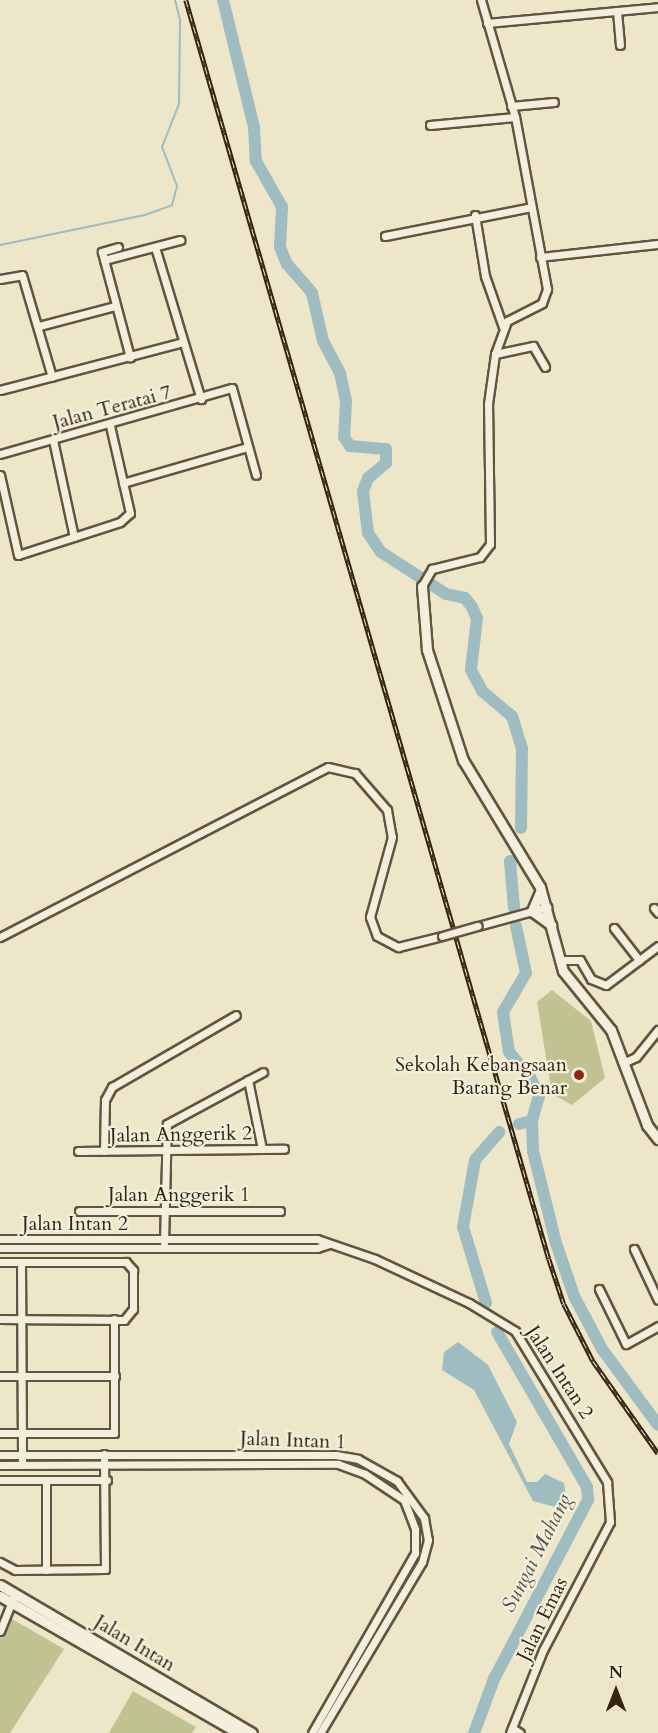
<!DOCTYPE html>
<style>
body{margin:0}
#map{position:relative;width:658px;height:1733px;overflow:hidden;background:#eee6c9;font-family:Cardo,serif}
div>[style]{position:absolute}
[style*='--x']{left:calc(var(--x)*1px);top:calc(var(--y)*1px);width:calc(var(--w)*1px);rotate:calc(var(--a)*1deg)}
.green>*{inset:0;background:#c0c391}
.water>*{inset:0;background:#9fbcc1}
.stream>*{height:2px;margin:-1px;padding:0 1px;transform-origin:1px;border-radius:1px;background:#9fbcc1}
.river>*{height:12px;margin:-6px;padding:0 6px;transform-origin:6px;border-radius:6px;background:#9fbcc1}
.roads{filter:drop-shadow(2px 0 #63543d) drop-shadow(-2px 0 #63543d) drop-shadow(0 2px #63543d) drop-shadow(0 -2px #63543d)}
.minor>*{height:7px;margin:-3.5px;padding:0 3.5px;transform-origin:3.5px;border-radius:3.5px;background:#f4efdc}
.tertiary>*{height:9px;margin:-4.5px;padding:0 4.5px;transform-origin:4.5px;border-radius:4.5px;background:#f4efdc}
.rail>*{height:4.5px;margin-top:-2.25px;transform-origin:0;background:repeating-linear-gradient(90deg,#f4efdc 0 7px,#35230e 0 14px);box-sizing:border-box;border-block:2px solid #35230e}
.bridges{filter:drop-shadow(2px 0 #63543d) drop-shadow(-2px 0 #63543d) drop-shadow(0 2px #63543d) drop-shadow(0 -2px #63543d)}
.minor-bridge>*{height:7px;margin:-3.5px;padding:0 3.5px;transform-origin:3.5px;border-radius:3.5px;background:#f4efdc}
.dots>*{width:16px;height:16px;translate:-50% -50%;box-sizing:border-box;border:3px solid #f4efdc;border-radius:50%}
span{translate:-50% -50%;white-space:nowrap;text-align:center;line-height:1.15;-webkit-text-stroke:4.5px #f4efdc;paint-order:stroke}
.street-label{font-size:20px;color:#35230e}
.poi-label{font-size:20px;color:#35230e}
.right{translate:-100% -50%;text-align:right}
.water-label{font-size:21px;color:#555144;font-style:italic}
.north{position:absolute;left:586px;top:1661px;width:60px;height:60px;-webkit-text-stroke:4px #f4efdc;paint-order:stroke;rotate:0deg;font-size:16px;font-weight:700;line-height:24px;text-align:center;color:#35230e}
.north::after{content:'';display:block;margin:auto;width:21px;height:27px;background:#35230e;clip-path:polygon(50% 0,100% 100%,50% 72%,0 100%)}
</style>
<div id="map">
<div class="green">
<div style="clip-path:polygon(552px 990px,591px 1021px,605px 1078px,572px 1105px,552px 1094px,537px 1002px)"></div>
<div style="clip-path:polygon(12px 1619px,64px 1649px,10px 1733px,0 1733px,0 1636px)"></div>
<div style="clip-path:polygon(133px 1691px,196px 1727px,192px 1733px,109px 1733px)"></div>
</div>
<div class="water">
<div style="clip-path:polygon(458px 1342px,488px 1365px,517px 1422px,509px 1444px,527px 1482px,537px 1482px,545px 1474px,564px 1483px,566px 1497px,555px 1507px,533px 1501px,474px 1390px,442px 1370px,444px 1352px)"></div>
</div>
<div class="stream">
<div style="--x:0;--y:245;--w:148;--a:-11.7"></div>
<div style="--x:145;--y:215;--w:29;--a:-20"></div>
<div style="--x:172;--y:205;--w:20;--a:-75"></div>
<div style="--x:177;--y:186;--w:42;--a:-111"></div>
<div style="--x:162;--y:147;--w:46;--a:-68.4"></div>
<div style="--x:179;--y:104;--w:84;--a:-89.3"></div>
<div style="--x:180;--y:20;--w:21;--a:-104"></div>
</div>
<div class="river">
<div style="--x:223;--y:0;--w:131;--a:76.3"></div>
<div style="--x:254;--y:127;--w:34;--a:87"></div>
<div style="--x:256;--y:161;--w:53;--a:60.5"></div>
<div style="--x:282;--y:207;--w:40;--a:92.9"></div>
<div style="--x:280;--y:247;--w:18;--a:68"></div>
<div style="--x:287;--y:264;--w:38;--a:49"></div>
<div style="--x:312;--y:293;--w:49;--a:77.1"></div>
<div style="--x:323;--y:341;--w:36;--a:62"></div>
<div style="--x:340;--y:373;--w:29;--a:78"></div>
<div style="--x:346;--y:401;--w:36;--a:93"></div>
<div style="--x:344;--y:437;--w:11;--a:56"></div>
<div style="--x:350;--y:446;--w:36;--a:5"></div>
<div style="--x:386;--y:449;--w:14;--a:90"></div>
<div style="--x:386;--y:463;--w:23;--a:140"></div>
<div style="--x:368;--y:478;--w:14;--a:111"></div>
<div style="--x:363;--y:491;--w:42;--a:83.2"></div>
<div style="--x:368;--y:533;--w:23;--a:56"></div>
<div style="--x:381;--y:552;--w:77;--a:32.9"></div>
<div style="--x:446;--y:594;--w:19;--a:12"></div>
<div style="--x:465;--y:598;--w:11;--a:52"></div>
<div style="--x:472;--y:607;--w:12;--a:66"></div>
<div style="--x:477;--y:618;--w:52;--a:96.6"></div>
<div style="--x:471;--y:670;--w:24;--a:62"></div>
<div style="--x:482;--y:691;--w:39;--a:40"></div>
<div style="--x:512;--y:716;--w:34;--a:73"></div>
<div style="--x:522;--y:748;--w:80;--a:90.7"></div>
<div style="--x:510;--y:861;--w:47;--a:85.1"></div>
<div style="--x:516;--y:926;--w:48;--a:78"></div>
<div style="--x:526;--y:973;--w:45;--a:120.5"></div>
<div style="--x:503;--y:1012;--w:40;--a:81.5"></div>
<div style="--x:509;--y:1052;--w:33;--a:50"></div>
<div style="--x:530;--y:1077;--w:21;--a:65"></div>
<div style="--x:539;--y:1096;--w:26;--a:106"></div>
<div style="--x:532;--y:1121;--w:30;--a:88"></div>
<div style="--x:533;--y:1151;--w:95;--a:76"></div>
<div style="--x:556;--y:1243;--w:56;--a:71.2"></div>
<div style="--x:574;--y:1296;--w:60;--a:62.2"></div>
<div style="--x:602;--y:1349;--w:94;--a:53.6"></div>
<div style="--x:519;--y:1124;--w:13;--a:-13"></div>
<div style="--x:486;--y:1303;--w:79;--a:-106.8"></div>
<div style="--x:463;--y:1227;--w:68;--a:-79.8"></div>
<div style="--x:475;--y:1160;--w:37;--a:-49"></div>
<div style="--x:474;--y:1733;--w:58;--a:-69.7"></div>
<div style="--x:494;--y:1679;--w:202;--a:-62.3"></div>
<div style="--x:588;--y:1500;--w:13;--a:-94"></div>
<div style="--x:587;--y:1487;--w:179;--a:-120.1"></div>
</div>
<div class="roads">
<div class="minor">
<div style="--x:617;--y:11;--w:34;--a:85"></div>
<div style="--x:487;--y:23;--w:172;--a:-5.3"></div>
<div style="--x:511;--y:106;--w:43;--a:-5.3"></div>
<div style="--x:430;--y:125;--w:85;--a:-5.4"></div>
<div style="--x:475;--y:215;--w:62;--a:80.7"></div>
<div style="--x:485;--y:276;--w:54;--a:70.6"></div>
<div style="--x:385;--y:236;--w:149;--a:-11.2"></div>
<div style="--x:118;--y:247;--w:17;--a:163"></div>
<div style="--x:102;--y:252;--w:109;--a:75.1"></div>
<div style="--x:155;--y:247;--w:159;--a:73.2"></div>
<div style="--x:540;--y:257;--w:119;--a:-6.3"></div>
<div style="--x:104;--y:260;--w:79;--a:-14.7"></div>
<div style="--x:0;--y:279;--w:22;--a:-10"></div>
<div style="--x:22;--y:275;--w:106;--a:73.6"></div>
<div style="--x:39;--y:326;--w:79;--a:-14.7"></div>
<div style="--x:495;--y:354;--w:39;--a:-12"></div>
<div style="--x:533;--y:346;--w:24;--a:60"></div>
<div style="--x:0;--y:390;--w:189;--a:-14.7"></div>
<div style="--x:53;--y:440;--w:99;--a:77.8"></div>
<div style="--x:0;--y:454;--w:241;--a:-15.9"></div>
<div style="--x:232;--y:388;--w:90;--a:74.6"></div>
<div style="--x:0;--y:475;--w:82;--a:77.3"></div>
<div style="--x:18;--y:555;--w:107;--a:-17.9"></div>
<div style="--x:120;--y:522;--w:13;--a:-42"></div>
<div style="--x:130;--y:513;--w:89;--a:-102.9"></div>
<div style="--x:123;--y:483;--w:130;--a:-16.1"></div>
<div style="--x:422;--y:586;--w:20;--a:-60"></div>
<div style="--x:432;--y:569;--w:49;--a:-14"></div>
<div style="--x:480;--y:557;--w:16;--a:-52"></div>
<div style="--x:490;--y:544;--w:140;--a:-90.8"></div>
<div style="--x:488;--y:404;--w:50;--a:-82"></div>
<div style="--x:495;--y:354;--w:35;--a:-70"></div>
<div style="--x:507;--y:321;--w:39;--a:-27"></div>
<div style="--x:542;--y:303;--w:15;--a:-70"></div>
<div style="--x:547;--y:289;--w:175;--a:-100.5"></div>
<div style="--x:515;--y:117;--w:122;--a:-106.2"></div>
<div style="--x:654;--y:908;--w:6;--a:51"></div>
<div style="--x:478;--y:926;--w:72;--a:-15.4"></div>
<div style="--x:614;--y:928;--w:41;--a:52"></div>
<div style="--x:0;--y:937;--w:369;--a:-27.4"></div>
<div style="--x:328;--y:767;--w:28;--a:13"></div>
<div style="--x:355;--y:773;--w:49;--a:49.1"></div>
<div style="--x:387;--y:810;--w:27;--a:80"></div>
<div style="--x:392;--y:837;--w:83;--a:105.4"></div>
<div style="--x:370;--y:917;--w:20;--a:70"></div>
<div style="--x:377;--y:936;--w:24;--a:28"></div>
<div style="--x:398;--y:947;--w:45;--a:-14"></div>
<div style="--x:559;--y:960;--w:21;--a:0"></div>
<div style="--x:580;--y:960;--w:22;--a:60"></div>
<div style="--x:591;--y:979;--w:16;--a:22"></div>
<div style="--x:606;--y:985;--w:65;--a:-36.9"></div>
<div style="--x:623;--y:1063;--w:14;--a:-25"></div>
<div style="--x:636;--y:1057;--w:35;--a:-51"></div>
<div style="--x:248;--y:1080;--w:70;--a:78.5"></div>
<div style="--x:78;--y:1151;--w:206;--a:-0.6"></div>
<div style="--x:104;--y:1151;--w:51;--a:-88.9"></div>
<div style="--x:105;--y:1100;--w:15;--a:-62"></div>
<div style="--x:112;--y:1087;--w:143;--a:-30.1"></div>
<div style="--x:79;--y:1211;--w:201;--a:0"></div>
<div style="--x:0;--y:1239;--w:317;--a:0"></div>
<div style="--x:317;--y:1239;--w:61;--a:19"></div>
<div style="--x:375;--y:1259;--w:104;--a:25.1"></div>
<div style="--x:469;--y:1303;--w:54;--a:31.3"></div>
<div style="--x:515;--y:1331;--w:177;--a:58.6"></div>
<div style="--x:607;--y:1482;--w:40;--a:85.7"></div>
<div style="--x:610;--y:1522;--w:144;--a:117.6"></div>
<div style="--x:543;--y:1650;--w:89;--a:111.7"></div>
<div style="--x:164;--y:1243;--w:119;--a:-88.6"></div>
<div style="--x:167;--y:1124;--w:109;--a:-28.4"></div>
<div style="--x:0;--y:1248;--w:317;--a:0"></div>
<div style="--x:317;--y:1248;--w:13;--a:-18"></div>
<div style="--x:634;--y:1249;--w:56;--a:64.8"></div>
<div style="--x:0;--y:1262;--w:126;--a:0"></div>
<div style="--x:126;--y:1262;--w:11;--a:49"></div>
<div style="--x:133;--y:1270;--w:39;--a:90"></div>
<div style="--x:133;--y:1309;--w:14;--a:129"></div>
<div style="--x:124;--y:1320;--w:124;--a:-179.5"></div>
<div style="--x:21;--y:1262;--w:203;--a:89.7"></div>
<div style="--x:599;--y:1289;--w:61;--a:63.9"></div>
<div style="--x:626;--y:1344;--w:37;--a:-29"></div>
<div style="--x:0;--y:1376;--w:115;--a:0"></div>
<div style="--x:0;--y:1433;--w:114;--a:0"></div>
<div style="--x:114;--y:1433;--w:114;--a:-90"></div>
<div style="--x:0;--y:1455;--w:336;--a:0"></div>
<div style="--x:336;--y:1455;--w:22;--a:10"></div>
<div style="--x:358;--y:1459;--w:45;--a:29.4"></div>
<div style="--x:397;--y:1481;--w:46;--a:53.9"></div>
<div style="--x:424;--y:1518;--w:22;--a:80"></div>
<div style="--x:428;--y:1540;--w:23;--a:105"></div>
<div style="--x:422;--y:1562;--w:199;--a:120.8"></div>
<div style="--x:0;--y:1465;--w:338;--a:-0.2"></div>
<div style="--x:338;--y:1464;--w:29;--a:20"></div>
<div style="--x:365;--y:1474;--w:47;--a:33.7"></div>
<div style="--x:404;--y:1500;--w:31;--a:69"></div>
<div style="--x:415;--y:1529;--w:24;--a:90"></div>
<div style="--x:415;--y:1553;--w:207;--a:119.8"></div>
<div style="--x:0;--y:1480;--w:107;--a:0"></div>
<div style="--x:46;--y:1480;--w:90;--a:90"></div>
<div style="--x:0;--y:1562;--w:17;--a:28"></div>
<div style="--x:15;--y:1570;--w:90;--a:-0.6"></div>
<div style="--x:105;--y:1569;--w:115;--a:-90.5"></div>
<div style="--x:0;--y:1631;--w:35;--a:-68"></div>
<div style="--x:512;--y:1728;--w:9;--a:32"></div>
</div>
<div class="tertiary">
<div style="--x:422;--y:586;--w:64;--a:85.5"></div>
<div style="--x:427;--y:650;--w:116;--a:71.9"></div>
<div style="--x:463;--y:760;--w:149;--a:58.8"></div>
<div style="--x:540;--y:887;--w:87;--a:74.7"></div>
<div style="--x:563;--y:971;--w:76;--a:50.9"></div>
<div style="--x:611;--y:1030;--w:102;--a:69.2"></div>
<div style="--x:647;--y:1125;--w:18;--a:52"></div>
<div style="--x:540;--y:892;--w:21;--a:113"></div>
<div style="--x:532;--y:911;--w:24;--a:36"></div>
<div style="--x:0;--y:1585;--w:292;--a:30.4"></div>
<div style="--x:0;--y:1596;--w:275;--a:29.9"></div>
</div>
</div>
<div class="rail">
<div style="--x:186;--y:0;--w:1310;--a:73.92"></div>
<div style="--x:549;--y:1259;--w:47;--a:71.6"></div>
<div style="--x:564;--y:1304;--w:64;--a:63"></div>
<div style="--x:593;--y:1361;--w:113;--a:54.8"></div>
</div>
<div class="bridges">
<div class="minor-bridge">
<div style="--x:442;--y:936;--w:37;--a:-16"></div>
</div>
</div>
<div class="dots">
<div style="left:579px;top:1075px;background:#8f2418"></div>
</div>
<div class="street-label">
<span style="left:112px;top:407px;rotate:-15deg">Jalan Teratai 7</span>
<span style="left:181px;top:1134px;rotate:-1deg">Jalan Anggerik 2</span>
<span style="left:179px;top:1194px">Jalan Anggerik 1</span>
<span style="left:75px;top:1223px">Jalan Intan 2</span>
<span style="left:560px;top:1372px;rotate:57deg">Jalan Intan 2</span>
<span style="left:293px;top:1440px;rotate:2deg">Jalan Intan 1</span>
<span style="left:542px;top:1619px;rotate:-64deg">Jalan Emas</span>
<span style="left:135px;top:1643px;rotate:31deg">Jalan Intan</span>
</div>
<div class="poi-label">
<span class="right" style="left:567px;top:1076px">Sekolah Kebangsaan<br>Batang Benar</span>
</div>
<div class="water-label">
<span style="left:537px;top:1553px;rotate:-63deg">Sungai Mahang</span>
</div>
<div class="north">N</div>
</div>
